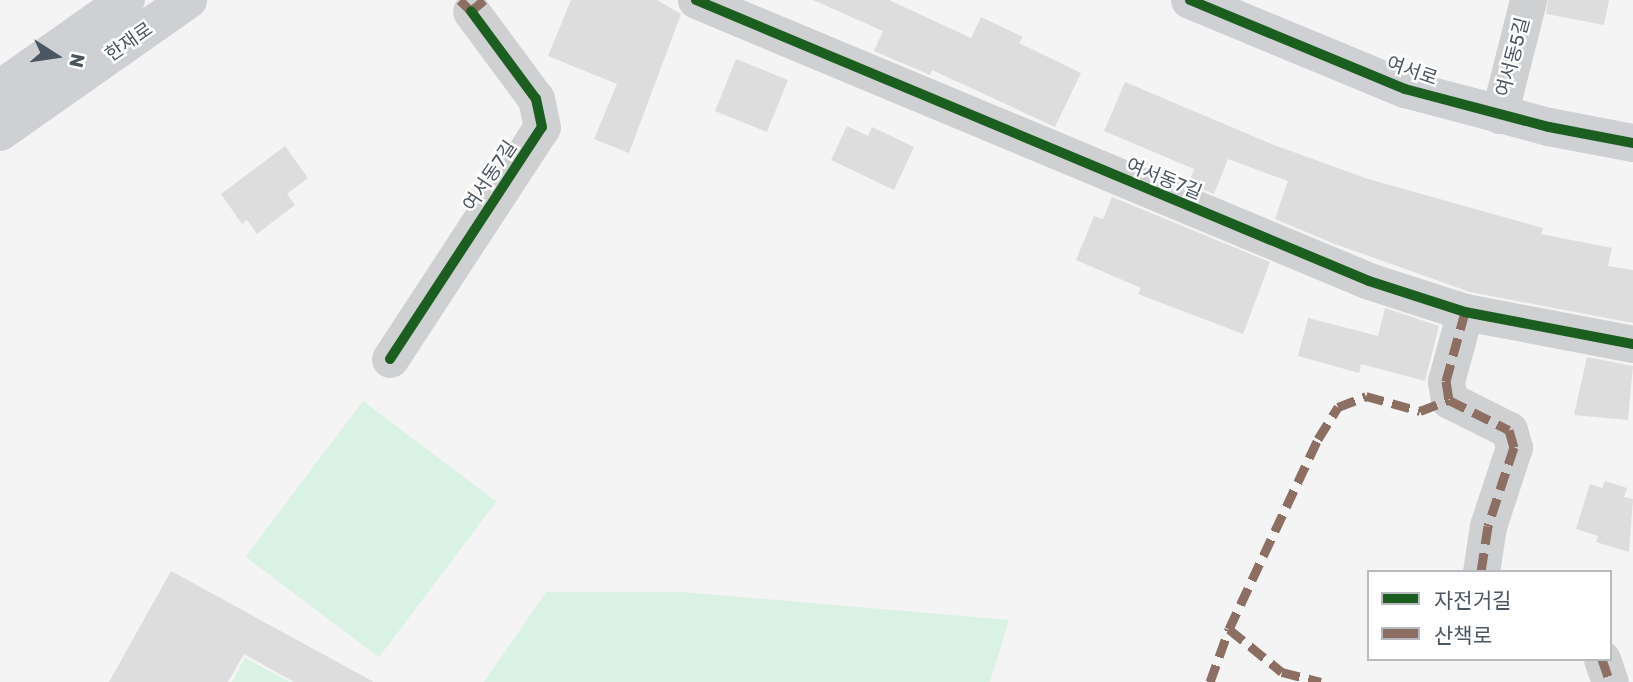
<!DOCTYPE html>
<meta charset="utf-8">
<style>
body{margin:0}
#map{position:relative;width:1633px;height:682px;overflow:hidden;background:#f4f4f4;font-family:Rubik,"Noto Sans KR",sans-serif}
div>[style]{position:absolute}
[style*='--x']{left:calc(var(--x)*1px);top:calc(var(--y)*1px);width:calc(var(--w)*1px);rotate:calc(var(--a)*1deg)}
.green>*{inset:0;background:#d9f2e3;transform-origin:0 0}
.building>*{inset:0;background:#ddddde;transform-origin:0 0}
.street>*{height:37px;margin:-18.5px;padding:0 18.5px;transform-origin:18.5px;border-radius:18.5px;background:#ced0d2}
.secondary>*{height:38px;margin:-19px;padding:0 19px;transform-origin:19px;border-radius:19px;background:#ced0d4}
.quiet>*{height:9px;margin-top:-4.5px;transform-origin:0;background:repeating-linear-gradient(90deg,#8d6e63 0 18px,transparent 0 27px)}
.cycleway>*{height:10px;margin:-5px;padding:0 5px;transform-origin:5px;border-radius:5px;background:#1b5e20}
span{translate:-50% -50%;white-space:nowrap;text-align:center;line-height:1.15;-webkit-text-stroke:5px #fff;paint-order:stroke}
.street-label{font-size:19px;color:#4a5661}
.legend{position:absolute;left:1367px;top:570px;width:245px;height:91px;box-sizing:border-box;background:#fff;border:2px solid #b7bbc0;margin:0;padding:9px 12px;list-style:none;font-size:21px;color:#4a5661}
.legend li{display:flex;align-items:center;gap:14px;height:35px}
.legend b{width:35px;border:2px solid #b7bbc0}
.north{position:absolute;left:21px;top:21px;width:70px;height:70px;-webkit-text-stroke:5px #fff;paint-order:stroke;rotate:102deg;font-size:19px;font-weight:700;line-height:28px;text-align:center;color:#4a5661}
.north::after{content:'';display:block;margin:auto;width:24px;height:32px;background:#4a5661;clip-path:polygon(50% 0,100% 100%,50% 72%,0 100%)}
</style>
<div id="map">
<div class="green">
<div style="left:363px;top:401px;width:167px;height:195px;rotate:37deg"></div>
<div style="clip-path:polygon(546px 592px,682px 592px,1009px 620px,990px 682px,484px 682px)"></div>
<div style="clip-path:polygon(245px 657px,245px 658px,290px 682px,232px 682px)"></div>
</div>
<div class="building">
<div style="clip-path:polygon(571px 0,657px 0,681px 14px,629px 153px,594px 139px,617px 84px,548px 56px)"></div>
<div style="clip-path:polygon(813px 0,889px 0,971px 38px,981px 17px,1023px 37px,1019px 43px,1081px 73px,1055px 127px,932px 70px,930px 75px,874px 51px,883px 31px)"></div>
<div style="clip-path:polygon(1548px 0,1609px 0,1604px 25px,1546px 14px)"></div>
<div style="left:736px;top:59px;width:56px;height:56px;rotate:22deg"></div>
<div style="clip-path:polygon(1125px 82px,1274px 145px,1368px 179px,1543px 228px,1541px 234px,1612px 248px,1608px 266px,1633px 270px,1633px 323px,1470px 292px,1335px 244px,1275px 219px,1288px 181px,1228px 159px,1214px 194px,1189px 183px,1194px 169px,1104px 131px)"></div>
<div style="clip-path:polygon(847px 126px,868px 136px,872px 127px,914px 147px,894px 190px,831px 160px)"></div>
<div style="clip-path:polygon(285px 146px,308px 178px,287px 194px,295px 205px,257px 234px,247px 220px,242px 224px,221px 194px)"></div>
<div style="clip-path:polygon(1112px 197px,1270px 262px,1243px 334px,1138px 294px,1141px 288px,1076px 260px,1094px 216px,1103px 219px)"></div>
<div style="clip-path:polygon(1385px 308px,1439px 326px,1425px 381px,1361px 364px,1359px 373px,1298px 356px,1308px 318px,1378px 336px)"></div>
<div style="clip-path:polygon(1587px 357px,1633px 366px,1628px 420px,1574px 415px)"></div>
<div style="clip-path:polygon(1605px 481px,1627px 488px,1624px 497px,1633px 499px,1629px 552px,1596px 542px,1598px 536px,1576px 529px,1590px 484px,1602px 488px)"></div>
<div style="clip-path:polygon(171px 571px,374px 682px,294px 682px,244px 654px,228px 682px,109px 682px)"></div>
</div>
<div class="street">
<div style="--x:696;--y:0;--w:729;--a:22.66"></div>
<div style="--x:1369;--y:281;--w:101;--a:17.9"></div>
<div style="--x:1465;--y:312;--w:171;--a:10.8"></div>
<div style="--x:1499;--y:115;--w:119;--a:-75.8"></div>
<div style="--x:1465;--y:312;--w:72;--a:105.4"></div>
<div style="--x:1446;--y:381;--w:19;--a:81"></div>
<div style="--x:1449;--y:400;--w:67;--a:26.6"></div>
<div style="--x:1509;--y:430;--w:18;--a:74"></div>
<div style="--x:1514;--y:447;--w:83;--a:108.2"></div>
<div style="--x:1488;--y:526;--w:47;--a:98.7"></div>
<div style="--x:390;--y:359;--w:277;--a:-56.8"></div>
<div style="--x:542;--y:127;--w:29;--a:-102"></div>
<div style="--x:536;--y:99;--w:109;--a:-126.5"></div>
<div style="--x:1602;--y:659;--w:24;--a:71"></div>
</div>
<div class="secondary">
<div style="--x:1190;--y:0;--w:233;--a:22.5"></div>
<div style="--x:1405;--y:89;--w:149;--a:14.8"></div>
<div style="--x:1549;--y:127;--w:86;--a:10.8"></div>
<div style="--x:0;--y:89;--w:154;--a:-35.2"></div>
<div style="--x:0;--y:132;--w:230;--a:-35.1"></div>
</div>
<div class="quiet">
<div style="--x:460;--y:0;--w:16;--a:45"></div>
<div style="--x:471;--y:11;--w:17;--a:-40"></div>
<div style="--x:1465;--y:312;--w:72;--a:105.4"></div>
<div style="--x:1446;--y:381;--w:19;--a:81"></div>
<div style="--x:1449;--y:400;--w:67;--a:26.6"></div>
<div style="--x:1509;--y:430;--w:18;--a:74"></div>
<div style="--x:1514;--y:447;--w:83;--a:108.2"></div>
<div style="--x:1488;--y:526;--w:47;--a:98.7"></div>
<div style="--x:1229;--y:629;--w:68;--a:39.1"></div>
<div style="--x:1282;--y:672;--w:40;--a:14.4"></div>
<div style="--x:1602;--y:659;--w:24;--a:71"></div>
<div style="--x:1210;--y:682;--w:56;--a:-70.3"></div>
<div style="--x:1229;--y:629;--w:210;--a:-64.9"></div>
<div style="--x:1318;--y:439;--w:38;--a:-58"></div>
<div style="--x:1338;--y:407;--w:30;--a:-21"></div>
<div style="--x:1366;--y:396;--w:56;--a:15.5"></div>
<div style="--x:1420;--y:411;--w:31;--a:-21"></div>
</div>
<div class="cycleway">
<div style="--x:696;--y:0;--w:729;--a:22.66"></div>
<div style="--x:1369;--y:281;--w:101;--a:17.9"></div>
<div style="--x:1465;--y:312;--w:171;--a:10.8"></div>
<div style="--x:1190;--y:0;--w:233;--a:22.5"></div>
<div style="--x:1405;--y:89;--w:149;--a:14.8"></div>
<div style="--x:1549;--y:127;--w:86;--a:10.8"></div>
<div style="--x:390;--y:359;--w:277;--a:-56.8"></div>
<div style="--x:542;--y:127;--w:29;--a:-102"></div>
<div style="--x:536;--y:99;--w:109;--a:-126.5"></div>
</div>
<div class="street-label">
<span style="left:129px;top:42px;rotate:-35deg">한재로</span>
<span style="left:1513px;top:57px;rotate:-75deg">여서동5길</span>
<span style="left:1412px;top:71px;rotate:19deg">여서로</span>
<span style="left:490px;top:176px;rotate:-56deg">여서동7길</span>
<span style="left:1164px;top:179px;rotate:22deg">여서동7길</span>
</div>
<ul class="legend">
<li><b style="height:9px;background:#1b5e20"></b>자전거길</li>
<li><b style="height:9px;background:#8d6e63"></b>산책로</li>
</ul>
<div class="north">N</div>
</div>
